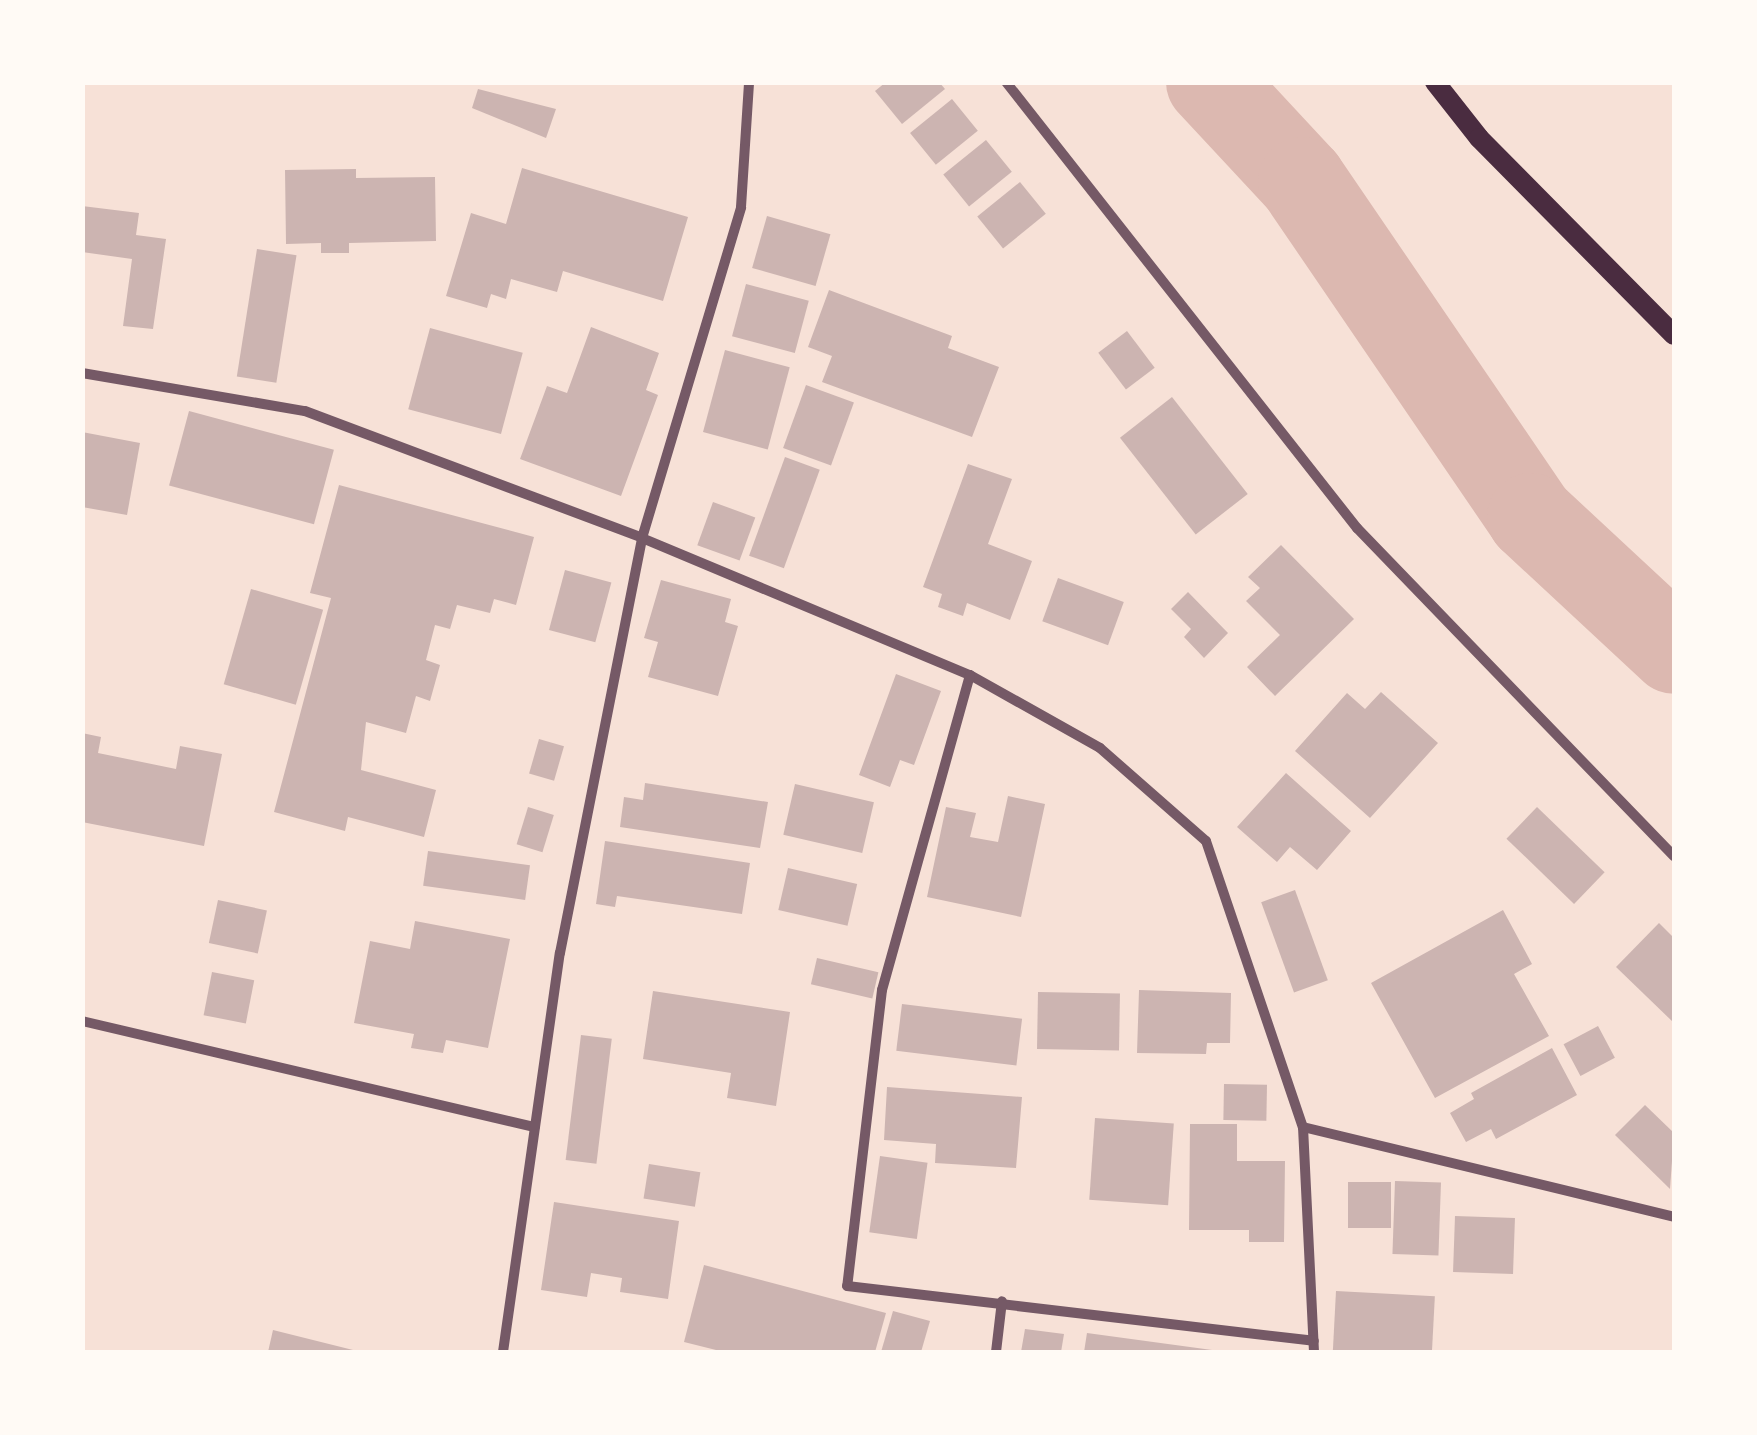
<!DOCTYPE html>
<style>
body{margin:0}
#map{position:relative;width:1757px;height:1435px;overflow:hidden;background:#f7e1d7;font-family:Rubik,sans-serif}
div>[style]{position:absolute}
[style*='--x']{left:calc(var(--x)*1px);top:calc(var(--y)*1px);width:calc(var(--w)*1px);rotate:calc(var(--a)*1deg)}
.river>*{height:88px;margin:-44px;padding:0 44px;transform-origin:44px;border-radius:44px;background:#dcb8b0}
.building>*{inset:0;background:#ccb4b1;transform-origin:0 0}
.minor>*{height:10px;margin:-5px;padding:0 5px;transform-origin:5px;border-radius:5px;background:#755966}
.secondary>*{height:20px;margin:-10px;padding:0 10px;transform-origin:10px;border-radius:10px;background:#4a2c40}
span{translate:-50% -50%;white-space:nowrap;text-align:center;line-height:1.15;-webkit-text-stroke:9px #fffaf5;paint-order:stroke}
.frame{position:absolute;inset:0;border:85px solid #fffaf5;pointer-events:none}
</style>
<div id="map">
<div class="river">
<div style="--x:1210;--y:82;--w:135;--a:47.1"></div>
<div style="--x:1302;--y:181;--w:407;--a:55.7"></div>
<div style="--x:1531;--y:517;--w:195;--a:42.9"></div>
</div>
<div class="building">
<div style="clip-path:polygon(886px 82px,939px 82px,945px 89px,902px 124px,875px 91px)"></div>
<div style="clip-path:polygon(478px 89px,556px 109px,546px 138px,472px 108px)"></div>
<div style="left:952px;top:99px;width:41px;height:54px;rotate:51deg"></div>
<div style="left:986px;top:140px;width:41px;height:55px;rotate:51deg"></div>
<div style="clip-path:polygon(522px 168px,688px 217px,663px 301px,563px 271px,557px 292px,511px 279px,506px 299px,491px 294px,487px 308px,446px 296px,471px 213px,506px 224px)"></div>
<div style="clip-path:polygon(356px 169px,356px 178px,435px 177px,436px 241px,349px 243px,349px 253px,321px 253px,321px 243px,286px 244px,285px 170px)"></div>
<div style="left:1020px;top:182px;width:41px;height:55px;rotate:51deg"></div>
<div style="clip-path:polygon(82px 206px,139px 213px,136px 235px,166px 239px,153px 329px,123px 326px,132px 259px,82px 252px)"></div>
<div style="left:767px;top:216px;width:66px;height:54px;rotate:16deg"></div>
<div style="left:257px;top:249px;width:40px;height:129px;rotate:9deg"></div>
<div style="left:746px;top:284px;width:65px;height:54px;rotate:15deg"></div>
<div style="clip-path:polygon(829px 290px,952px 336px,948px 348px,999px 367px,972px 437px,822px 382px,832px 356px,808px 347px)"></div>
<div style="clip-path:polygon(591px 327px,659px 353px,646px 390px,658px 395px,621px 496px,520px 459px,547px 386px,567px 393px)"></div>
<div style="left:430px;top:328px;width:96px;height:84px;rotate:15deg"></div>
<div style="left:1127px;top:331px;width:46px;height:36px;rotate:53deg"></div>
<div style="left:725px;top:350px;width:67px;height:85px;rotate:15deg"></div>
<div style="left:806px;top:385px;width:51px;height:67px;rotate:20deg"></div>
<div style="left:1172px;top:397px;width:123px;height:66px;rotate:52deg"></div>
<div style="left:189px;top:411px;width:150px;height:77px;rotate:15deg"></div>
<div style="clip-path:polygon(82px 432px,140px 443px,127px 515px,82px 507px)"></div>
<div style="left:785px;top:457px;width:37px;height:105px;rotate:20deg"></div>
<div style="clip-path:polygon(968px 464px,1012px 479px,988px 544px,1032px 561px,1010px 620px,967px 603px,963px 616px,938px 607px,942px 594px,923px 587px)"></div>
<div style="clip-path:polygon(339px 485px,534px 537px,516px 605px,494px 599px,490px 613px,457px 605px,450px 629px,435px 625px,426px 660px,440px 665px,430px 701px,416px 696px,406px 733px,366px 722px,361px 770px,436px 790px,424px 837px,348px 817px,345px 831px,274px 812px,331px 598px,310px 593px)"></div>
<div style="left:713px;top:502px;width:45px;height:46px;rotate:20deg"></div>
<div style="clip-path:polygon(1281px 545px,1354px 619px,1275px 696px,1247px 667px,1280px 635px,1246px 601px,1260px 588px,1248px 577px)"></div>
<div style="left:565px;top:570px;width:48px;height:62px;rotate:15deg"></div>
<div style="left:1058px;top:578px;width:70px;height:46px;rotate:20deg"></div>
<div style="clip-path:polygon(661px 580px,731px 599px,725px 622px,738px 626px,718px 696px,648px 677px,658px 642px,644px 638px)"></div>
<div style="left:251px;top:589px;width:75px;height:99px;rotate:16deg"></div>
<div style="clip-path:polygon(1188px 592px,1228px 633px,1204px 658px,1184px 637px,1191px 629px,1171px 609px)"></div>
<div style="clip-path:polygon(896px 674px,941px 691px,914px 765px,900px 760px,890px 787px,859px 775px)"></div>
<div style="clip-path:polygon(1381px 692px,1438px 743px,1370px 818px,1295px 751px,1347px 693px,1365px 709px)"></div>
<div style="clip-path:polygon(82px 733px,101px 737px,98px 753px,176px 769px,180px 746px,222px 754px,204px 846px,82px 822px)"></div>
<div style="left:539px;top:739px;width:26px;height:36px;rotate:16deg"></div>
<div style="clip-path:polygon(1286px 773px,1351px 831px,1317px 870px,1290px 847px,1277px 862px,1237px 827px)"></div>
<div style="clip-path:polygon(645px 783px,768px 802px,760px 848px,620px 827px,624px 797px,643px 800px)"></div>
<div style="left:795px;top:784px;width:81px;height:52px;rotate:13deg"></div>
<div style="clip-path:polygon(1008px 796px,1045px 804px,1021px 917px,927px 897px,946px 807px,976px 813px,970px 837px,998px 842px)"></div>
<div style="left:528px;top:807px;width:27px;height:39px;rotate:17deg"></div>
<div style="left:1537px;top:807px;width:94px;height:44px;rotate:44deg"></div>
<div style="clip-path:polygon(605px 841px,750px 863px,742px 914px,617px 896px,615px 907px,596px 904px)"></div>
<div style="left:428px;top:851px;width:103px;height:35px;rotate:8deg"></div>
<div style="left:788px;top:868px;width:71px;height:43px;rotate:13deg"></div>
<div style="left:1295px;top:890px;width:96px;height:36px;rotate:70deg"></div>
<div style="left:218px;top:900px;width:50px;height:44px;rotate:12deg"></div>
<div style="clip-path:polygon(1503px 910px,1532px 964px,1514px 974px,1549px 1036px,1435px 1098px,1371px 983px)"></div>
<div style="clip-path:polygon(415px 921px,510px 939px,488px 1048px,446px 1040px,443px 1053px,411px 1048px,414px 1034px,354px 1023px,370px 941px,410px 949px)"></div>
<div style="clip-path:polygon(1659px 923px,1674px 938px,1674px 1023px,1616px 967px)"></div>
<div style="left:817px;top:958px;width:63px;height:27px;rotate:13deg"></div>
<div style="left:212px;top:972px;width:43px;height:44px;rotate:11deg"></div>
<div style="clip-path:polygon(1139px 990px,1231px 993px,1230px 1043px,1207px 1043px,1206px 1054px,1137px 1053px)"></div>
<div style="clip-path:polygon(653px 991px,790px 1012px,776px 1106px,727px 1098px,731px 1073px,643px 1059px)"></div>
<div style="left:1038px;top:992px;width:82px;height:57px;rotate:1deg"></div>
<div style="left:902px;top:1004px;width:121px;height:47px;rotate:7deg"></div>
<div style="left:1598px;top:1026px;width:36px;height:39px;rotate:62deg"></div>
<div style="left:581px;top:1035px;width:31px;height:126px;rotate:7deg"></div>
<div style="clip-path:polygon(1552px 1048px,1577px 1095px,1496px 1139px,1491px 1129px,1466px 1142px,1450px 1113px,1474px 1099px,1471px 1093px)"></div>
<div style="left:1224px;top:1084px;width:43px;height:36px;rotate:1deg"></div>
<div style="clip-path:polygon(887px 1087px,1022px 1097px,1016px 1168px,935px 1163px,936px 1144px,884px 1140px)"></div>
<div style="clip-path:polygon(1645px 1105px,1674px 1133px,1670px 1189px,1615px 1135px)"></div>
<div style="left:1095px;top:1118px;width:79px;height:82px;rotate:4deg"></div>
<div style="clip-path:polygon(1190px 1124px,1237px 1124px,1237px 1161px,1285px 1161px,1284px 1242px,1249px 1242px,1249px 1230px,1189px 1230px)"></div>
<div style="left:880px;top:1156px;width:48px;height:77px;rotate:8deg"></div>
<div style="left:649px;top:1164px;width:52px;height:35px;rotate:9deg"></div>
<div style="left:1395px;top:1181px;width:46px;height:73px;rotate:2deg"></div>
<div style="left:1348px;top:1182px;width:43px;height:46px"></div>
<div style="clip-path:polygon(554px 1202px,679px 1221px,668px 1299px,620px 1292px,622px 1278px,591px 1273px,587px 1297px,541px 1290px)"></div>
<div style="left:1455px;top:1216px;width:60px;height:56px;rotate:2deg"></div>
<div style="clip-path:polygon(704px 1265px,886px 1313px,875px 1352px,724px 1352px,684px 1342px)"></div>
<div style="left:1336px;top:1291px;width:99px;height:61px;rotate:3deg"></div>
<div style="clip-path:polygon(893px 1311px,930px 1321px,921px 1352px,881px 1352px)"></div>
<div style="clip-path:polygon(1025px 1329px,1064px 1334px,1061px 1352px,1021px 1352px)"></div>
<div style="clip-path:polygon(273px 1330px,357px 1351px,357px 1352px,268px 1352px)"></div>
<div style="clip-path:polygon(1087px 1333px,1212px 1350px,1212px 1352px,1084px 1352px)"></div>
</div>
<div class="minor">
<div style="--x:1006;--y:82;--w:568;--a:51.8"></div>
<div style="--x:1357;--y:528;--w:456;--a:46"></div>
<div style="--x:82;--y:373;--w:226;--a:9.7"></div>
<div style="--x:305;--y:411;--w:360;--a:20.6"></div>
<div style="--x:642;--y:538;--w:355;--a:22.7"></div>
<div style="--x:970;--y:675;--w:149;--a:29.3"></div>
<div style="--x:1100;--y:748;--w:141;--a:41.3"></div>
<div style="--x:1206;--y:841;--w:302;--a:71.3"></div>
<div style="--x:1303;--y:1127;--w:225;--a:87.2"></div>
<div style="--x:970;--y:675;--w:327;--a:105.6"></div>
<div style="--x:882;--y:990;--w:298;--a:96.7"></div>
<div style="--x:847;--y:1286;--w:470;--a:6.7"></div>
<div style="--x:82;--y:1021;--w:465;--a:13.2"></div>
<div style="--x:1303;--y:1127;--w:382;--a:13.6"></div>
<div style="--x:503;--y:1352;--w:403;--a:-81.9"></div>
<div style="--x:560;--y:953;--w:423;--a:-78.8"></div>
<div style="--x:642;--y:538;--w:345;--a:-73.3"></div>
<div style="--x:741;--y:207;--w:125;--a:-86.3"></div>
<div style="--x:996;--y:1352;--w:51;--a:-83.3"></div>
</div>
<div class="secondary">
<div style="--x:1435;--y:82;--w:71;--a:51.8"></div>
<div style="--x:1479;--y:138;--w:277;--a:45.3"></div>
</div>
<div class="frame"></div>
</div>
